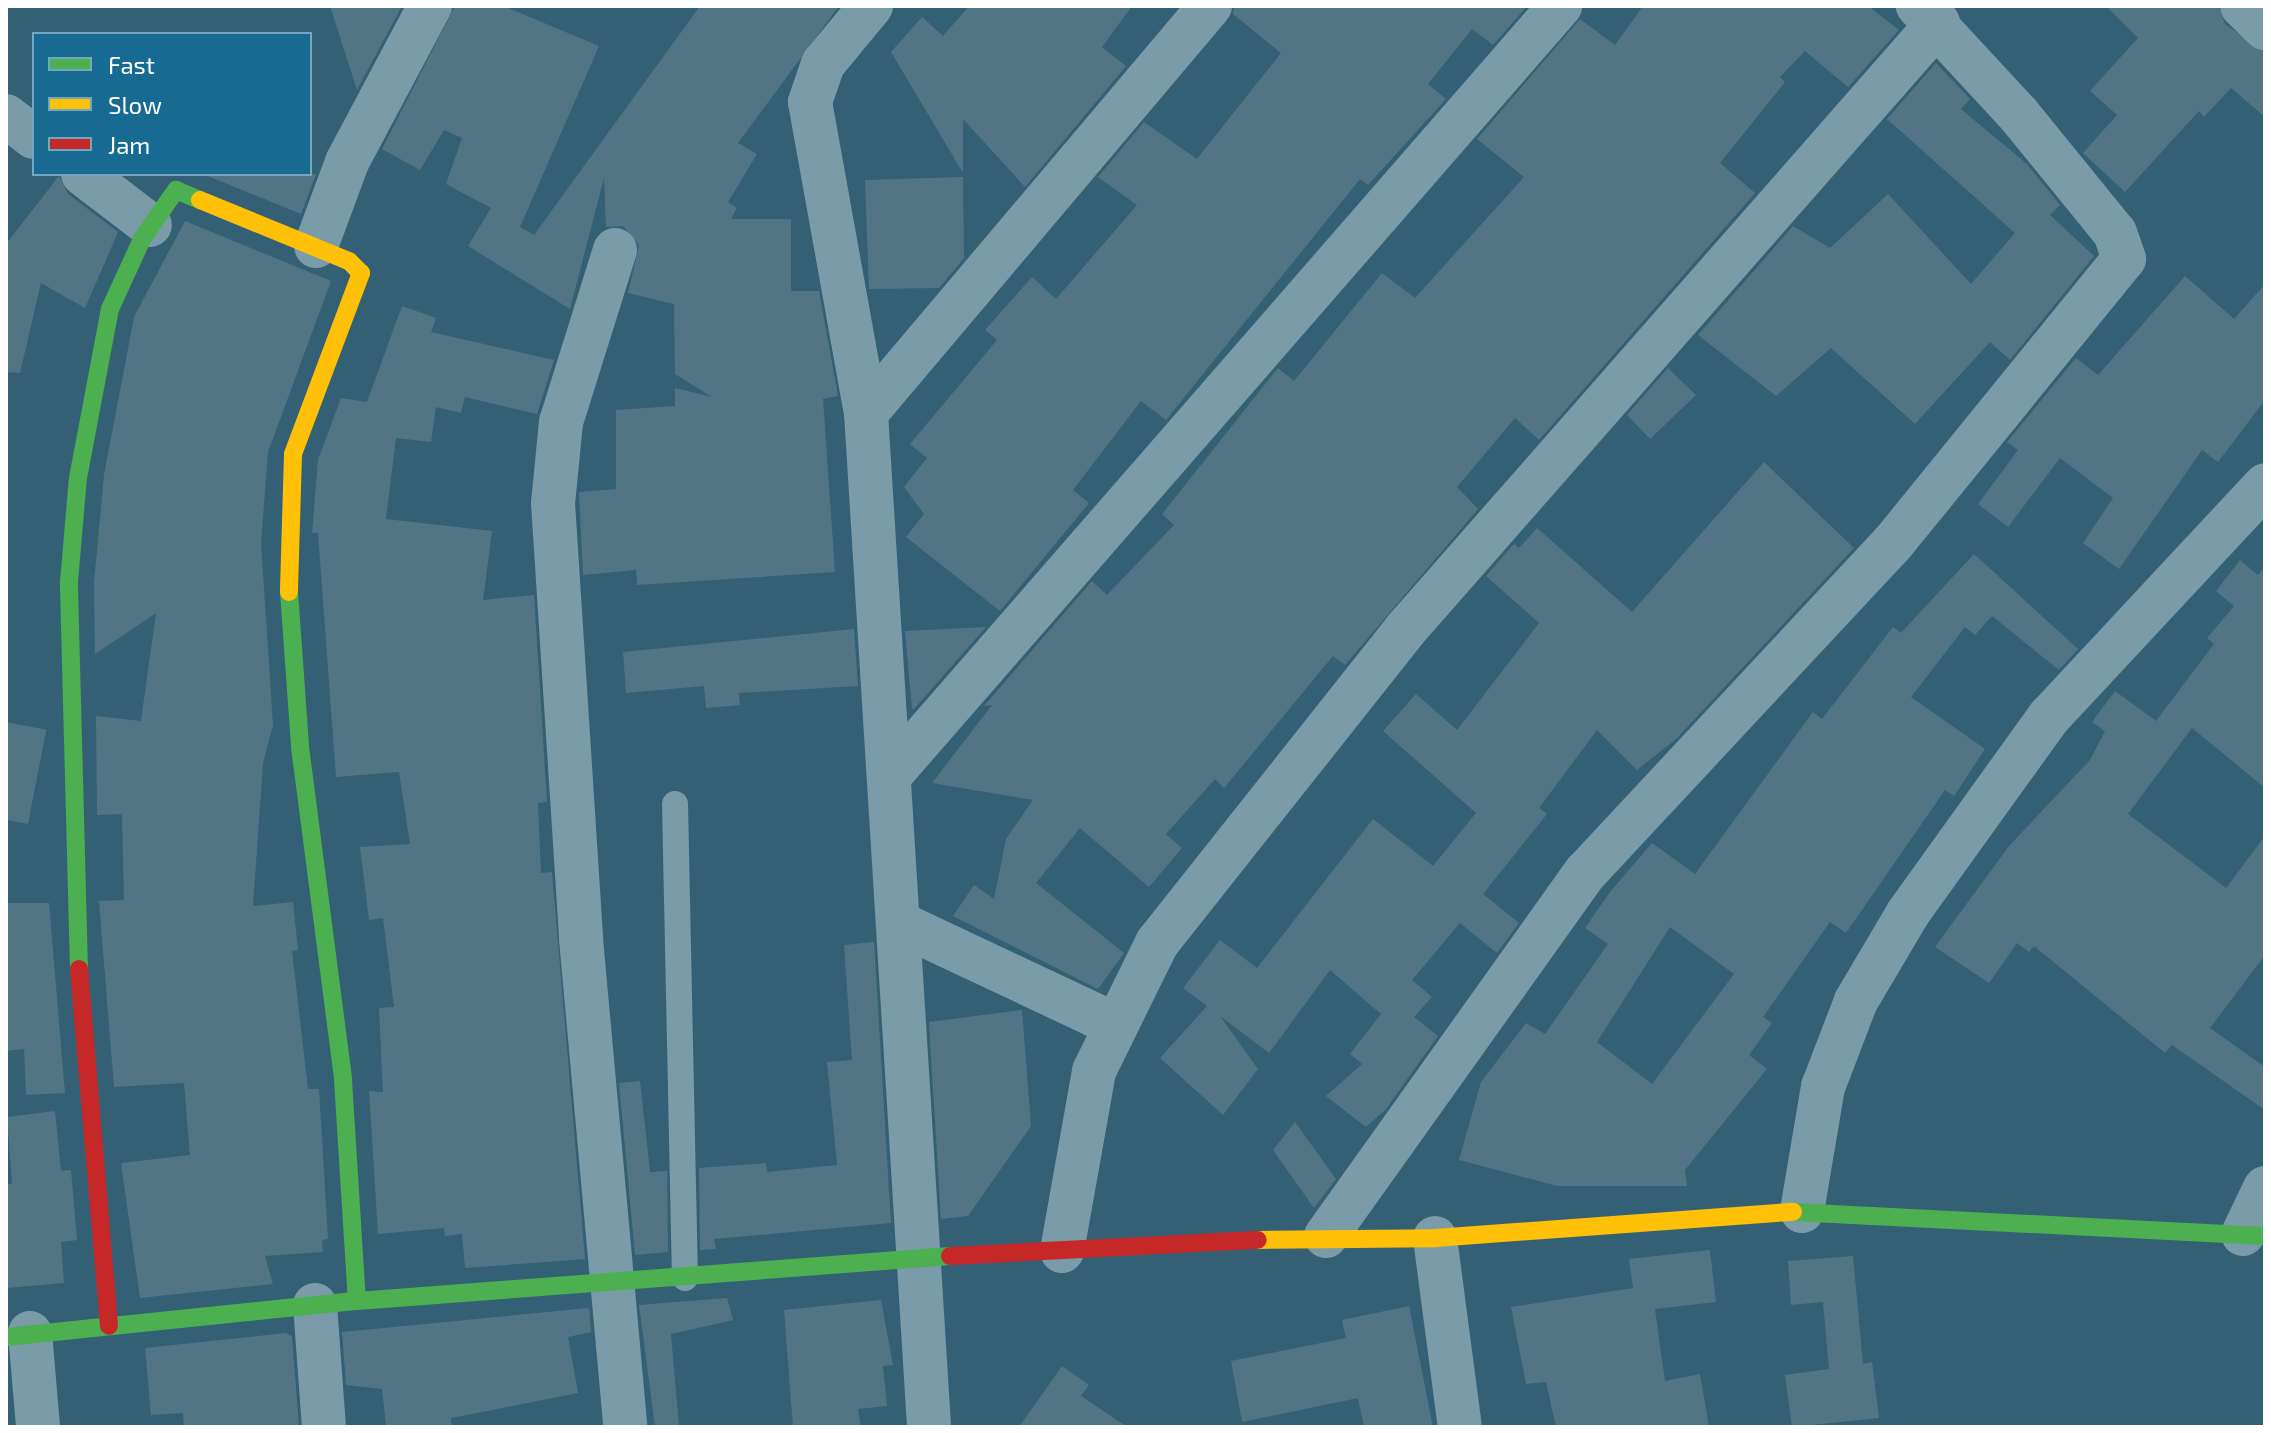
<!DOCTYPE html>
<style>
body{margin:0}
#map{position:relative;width:2271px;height:1433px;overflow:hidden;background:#336075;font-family:"Exo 2",sans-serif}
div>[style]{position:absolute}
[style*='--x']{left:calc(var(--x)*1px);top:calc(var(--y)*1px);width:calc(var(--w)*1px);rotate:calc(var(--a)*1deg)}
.building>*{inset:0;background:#527586;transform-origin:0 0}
.lane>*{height:26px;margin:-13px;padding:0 13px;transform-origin:13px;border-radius:13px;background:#7a9ba8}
.street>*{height:44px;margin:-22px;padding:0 22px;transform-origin:22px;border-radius:22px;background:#7a9ba8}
.fast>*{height:18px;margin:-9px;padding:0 9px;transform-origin:9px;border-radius:9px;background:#4caf50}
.slow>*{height:18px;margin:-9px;padding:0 9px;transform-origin:9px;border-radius:9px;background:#ffc107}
.jam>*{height:18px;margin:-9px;padding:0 9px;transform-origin:9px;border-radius:9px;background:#c62828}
span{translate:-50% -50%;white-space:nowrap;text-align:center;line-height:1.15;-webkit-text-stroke:8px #176a91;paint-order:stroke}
.frame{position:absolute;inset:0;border:8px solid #fff;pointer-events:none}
.legend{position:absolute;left:32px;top:32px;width:280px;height:144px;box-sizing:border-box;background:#176a91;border:2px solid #74a6bd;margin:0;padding:10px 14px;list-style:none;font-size:24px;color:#fff}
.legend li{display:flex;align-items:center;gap:16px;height:40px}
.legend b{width:40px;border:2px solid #74a6bd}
</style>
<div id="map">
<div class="building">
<div style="clip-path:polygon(330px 6px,402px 6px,357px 90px)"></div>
<div style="clip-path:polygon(455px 6px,503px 6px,599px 46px,520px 227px,534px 235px,700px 6px,839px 6px,738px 143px,757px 154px,728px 202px,737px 208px,731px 219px,791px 219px,791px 291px,819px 291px,838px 396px,823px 399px,835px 572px,637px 585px,636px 570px,583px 575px,579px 492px,616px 489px,616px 410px,675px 406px,675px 388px,712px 397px,675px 374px,674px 304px,628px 293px,639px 245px,623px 226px,606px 227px,604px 178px,570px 309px,468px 246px,491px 208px,446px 184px,462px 138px,444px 130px,420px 170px,382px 149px)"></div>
<div style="clip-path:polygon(969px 6px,1132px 6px,1102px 47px,1126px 66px,1025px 187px,963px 119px,963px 173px,891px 52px,922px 17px,943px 36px)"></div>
<div style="clip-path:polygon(1234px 6px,1527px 6px,1493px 45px,1472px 29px,1428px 84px,1446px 99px,1368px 185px,1360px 179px,1166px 420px,1141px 401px,1073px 490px,1089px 503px,1000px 611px,906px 537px,924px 514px,904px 487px,927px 458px,910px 444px,997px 340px,985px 330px,1032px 277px,1056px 299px,1137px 205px,1098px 177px,1144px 122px,1197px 159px,1281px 53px,1233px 14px)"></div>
<div style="clip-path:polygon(1643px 6px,1868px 6px,1899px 30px,1848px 87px,1805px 51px,1780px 77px,1785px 82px,1720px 163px,1755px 193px,1539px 440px,1515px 418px,1457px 487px,1478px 509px,1345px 665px,1333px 656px,1224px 788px,1215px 779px,1166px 834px,1182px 848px,1149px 887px,1080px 828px,1036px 883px,1124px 953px,1098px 989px,953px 916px,974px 885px,994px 899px,1006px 839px,1033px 800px,932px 783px,992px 705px,984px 706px,1092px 581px,1107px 595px,1174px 525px,1162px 514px,1278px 368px,1294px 381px,1382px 273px,1415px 298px,1524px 177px,1477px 139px,1580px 19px,1615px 45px)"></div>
<div style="clip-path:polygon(2106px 6px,2218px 6px,2225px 24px,2265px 52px,2265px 117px,2231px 88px,2204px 117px,2199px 111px,2125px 192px,2083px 153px,2117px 115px,2090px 91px,2138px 38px)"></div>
<div style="clip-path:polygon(1936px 63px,1970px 99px,1961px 109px,2027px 164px,2060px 205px,2050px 215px,2094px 256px,2010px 360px,1990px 342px,1915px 424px,1831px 348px,1776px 396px,1698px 335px,1793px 226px,1830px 248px,1888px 194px,1971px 284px,2015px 233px,1887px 119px)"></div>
<div style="clip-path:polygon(203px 174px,316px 174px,301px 214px)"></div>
<div style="clip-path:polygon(59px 176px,68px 194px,118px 232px,85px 308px,41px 283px,20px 373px,6px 372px,6px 244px)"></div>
<div style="clip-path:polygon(963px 177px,964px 258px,939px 288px,869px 289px,865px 180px)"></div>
<div style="clip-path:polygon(185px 221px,331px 281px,268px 452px,261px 544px,273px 725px,263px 763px,253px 906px,293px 902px,298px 950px,292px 951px,308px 1089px,319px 1089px,328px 1239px,322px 1240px,323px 1252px,265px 1256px,273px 1284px,140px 1298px,121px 1163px,190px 1155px,184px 1083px,114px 1087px,99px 901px,124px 900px,122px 814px,97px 815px,96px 716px,141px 721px,156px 613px,95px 654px,94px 583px,104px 475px,134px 317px)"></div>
<div style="clip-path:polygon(2185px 276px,2234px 319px,2265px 284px,2265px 400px,2218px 462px,2202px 450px,2119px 569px,2083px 543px,2113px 498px,2060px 458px,2008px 527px,1978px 504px,2018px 450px,2007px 442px,2076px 358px,2098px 375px)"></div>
<div style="clip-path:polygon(402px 306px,436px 318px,431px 332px,554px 360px,537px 414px,465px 397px,461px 413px,436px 407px,431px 442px,396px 438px,386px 519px,492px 531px,483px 600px,534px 595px,547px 802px,538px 803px,541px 873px,552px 872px,585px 1259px,465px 1268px,462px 1234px,445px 1236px,444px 1228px,378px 1234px,369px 1091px,383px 1092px,379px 1008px,394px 1007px,383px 918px,369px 920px,360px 847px,410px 844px,399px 772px,336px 777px,318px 533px,312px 533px,318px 460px,341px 398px,367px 402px)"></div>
<div style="clip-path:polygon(1668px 368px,1696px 395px,1650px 439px,1627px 415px)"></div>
<div style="clip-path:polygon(1764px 462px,1854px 548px,1676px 739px,1637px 770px,1597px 730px,1539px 808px,1547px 814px,1483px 894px,1519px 923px,1497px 953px,1460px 923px,1412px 980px,1432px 997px,1414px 1017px,1438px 1036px,1386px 1109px,1366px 1127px,1326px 1096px,1362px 1064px,1350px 1054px,1381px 1014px,1330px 970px,1269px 1053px,1220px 1016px,1258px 1069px,1223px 1115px,1160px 1058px,1207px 1006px,1183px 988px,1220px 940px,1257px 968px,1373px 819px,1433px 866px,1476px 813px,1383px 731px,1416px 694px,1457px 730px,1539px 623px,1486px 576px,1514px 544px,1519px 548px,1537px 528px,1632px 612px)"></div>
<div style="clip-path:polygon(evenodd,1974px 554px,2078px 649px,2059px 670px,1992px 616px,1975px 635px,1965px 627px,1911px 697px,1985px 749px,1954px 796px,1945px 790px,1846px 933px,1830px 922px,1763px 1017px,1772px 1023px,1749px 1055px,1767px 1069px,1685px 1170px,1687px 1186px,1557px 1186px,1459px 1160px,1481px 1082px,1526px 1023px,1545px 1034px,1608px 944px,1585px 928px,1610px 892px,1652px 843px,1695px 874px,1813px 712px,1822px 719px,1893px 627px,1901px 633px,1974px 554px,1670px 927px,1734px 974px,1652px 1084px,1597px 1042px,1670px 927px)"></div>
<div style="clip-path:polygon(2240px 560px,2258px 575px,2265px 567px,2265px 788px,2192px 728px,2128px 814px,2226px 888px,2265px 836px,2265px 955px,2210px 1028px,2265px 1067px,2265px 1110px,2172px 1045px,2165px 1053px,2034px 946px,2029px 952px,2017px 943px,1989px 983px,1935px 947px,2009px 846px,2090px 760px,2105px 731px,2092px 722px,2115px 691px,2156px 721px,2214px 644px,2207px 638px,2234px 606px,2216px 591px)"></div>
<div style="clip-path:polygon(986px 627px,914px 709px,912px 709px,905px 631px)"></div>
<div style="clip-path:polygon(854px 629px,858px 686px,739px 693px,740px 705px,706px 708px,704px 686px,626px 693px,623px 652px)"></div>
<div style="left:6px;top:722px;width:41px;height:96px;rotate:11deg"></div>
<div style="clip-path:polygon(6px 903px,49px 903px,65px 1093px,26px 1095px,24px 1049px,6px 1051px)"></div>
<div style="clip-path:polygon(874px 942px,891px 1223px,714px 1239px,716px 1249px,700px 1250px,699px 1168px,766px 1163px,767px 1172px,837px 1165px,827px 1062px,852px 1060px,844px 945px)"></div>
<div style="clip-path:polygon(1022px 1010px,1031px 1126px,968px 1216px,941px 1219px,929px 1022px)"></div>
<div style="clip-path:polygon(640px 1081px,650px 1172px,667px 1171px,668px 1252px,635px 1255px,619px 1083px)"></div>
<div style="clip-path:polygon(55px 1111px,61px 1171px,71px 1170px,77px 1240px,61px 1242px,64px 1283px,6px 1288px,6px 1184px,12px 1184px,7px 1117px)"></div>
<div style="clip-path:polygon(1295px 1122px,1336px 1179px,1314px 1208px,1273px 1150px)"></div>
<div style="clip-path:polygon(1710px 1250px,1716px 1302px,1655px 1309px,1665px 1381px,1700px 1374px,1709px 1427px,1556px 1427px,1546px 1382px,1526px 1384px,1511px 1307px,1633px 1288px,1629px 1259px)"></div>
<div style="clip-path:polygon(1853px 1256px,1863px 1364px,1872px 1362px,1879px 1418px,1792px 1427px,1785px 1375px,1829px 1369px,1823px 1302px,1791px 1305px,1788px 1261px)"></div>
<div style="clip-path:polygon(727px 1298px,733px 1320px,671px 1334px,679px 1427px,655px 1427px,639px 1305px)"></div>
<div style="clip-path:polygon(881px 1300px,893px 1365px,883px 1366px,887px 1406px,858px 1409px,861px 1427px,793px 1427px,784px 1310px)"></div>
<div style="clip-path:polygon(1409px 1306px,1433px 1427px,1364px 1427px,1358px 1398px,1242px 1422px,1231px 1361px,1346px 1338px,1342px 1320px)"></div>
<div style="clip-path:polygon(589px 1308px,591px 1332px,568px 1337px,578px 1393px,451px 1418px,452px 1427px,386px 1427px,382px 1389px,346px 1385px,342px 1332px)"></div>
<div style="clip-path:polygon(286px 1333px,292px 1336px,299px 1427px,184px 1427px,183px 1413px,151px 1415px,145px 1348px)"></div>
<div style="clip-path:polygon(1062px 1366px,1089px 1385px,1081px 1396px,1127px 1427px,1019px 1427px)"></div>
</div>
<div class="lane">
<div style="--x:675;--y:804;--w:474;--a:88.8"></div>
</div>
<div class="street">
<div style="--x:871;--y:6;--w:75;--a:129.6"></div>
<div style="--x:823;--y:64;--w:40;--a:108.9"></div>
<div style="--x:810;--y:102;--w:316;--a:79.8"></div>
<div style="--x:866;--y:413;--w:1016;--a:86.44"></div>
<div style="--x:2242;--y:6;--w:32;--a:44"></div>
<div style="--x:6;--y:116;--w:35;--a:37"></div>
<div style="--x:83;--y:174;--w:84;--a:37.3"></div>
<div style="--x:316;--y:246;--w:90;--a:-69.7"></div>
<div style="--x:347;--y:162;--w:177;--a:-62"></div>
<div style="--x:615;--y:250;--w:180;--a:107.4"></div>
<div style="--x:561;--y:422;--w:81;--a:95.6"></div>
<div style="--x:553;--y:503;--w:437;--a:86.3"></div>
<div style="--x:581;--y:939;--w:490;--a:84.8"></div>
<div style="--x:866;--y:413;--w:533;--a:-49.8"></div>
<div style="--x:891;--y:774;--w:1019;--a:-48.94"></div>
<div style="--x:901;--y:924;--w:232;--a:25.2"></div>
<div style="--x:1802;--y:1211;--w:126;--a:-80.4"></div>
<div style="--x:1823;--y:1087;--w:92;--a:-69"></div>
<div style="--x:1856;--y:1001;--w:102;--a:-59.4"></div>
<div style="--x:1908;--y:913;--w:241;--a:-54.3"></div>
<div style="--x:2049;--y:717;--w:317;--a:-47"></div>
<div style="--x:2243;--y:1234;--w:51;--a:-64.4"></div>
<div style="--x:1326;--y:1236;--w:447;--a:-54.5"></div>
<div style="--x:1586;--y:872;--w:450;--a:-47"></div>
<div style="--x:1893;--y:543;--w:366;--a:-50.9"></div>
<div style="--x:2124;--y:259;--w:28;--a:-109"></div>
<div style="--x:2115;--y:233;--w:152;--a:-129.1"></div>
<div style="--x:2019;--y:115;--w:149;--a:-132.8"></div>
<div style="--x:1435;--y:1238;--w:191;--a:82.5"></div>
<div style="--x:1062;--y:1251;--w:183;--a:-79.9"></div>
<div style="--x:1094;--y:1071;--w:143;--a:-63.8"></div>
<div style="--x:1157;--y:943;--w:399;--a:-51.6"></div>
<div style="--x:1405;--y:630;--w:808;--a:-48.71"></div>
<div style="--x:315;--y:1305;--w:122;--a:85.8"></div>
<div style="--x:30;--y:1333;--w:94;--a:85.1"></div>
</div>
<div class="fast">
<div style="--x:289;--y:592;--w:155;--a:85.9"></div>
<div style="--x:300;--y:747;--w:336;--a:82.6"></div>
<div style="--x:343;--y:1080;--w:221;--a:86.4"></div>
<div style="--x:79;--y:969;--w:387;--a:-91.5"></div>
<div style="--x:69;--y:582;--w:104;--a:-85.1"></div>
<div style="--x:78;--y:478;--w:172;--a:-79.3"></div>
<div style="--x:110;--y:309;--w:77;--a:-65.4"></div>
<div style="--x:142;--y:239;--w:60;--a:-55.2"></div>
<div style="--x:176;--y:190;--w:26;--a:23"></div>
<div style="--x:1793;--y:1212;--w:473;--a:2.9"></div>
<div style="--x:6;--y:1337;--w:353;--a:-5.9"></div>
<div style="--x:357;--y:1301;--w:595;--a:-4.34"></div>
</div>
<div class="slow">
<div style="--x:200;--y:200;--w:161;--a:22.3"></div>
<div style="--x:349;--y:261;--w:17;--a:45"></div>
<div style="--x:361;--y:273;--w:193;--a:110.6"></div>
<div style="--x:293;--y:454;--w:138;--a:91.7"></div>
<div style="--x:1258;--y:1240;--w:177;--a:-0.6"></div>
<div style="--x:1435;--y:1238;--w:359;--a:-4.2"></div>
</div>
<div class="jam">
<div style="--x:79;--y:969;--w:358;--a:85.2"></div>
<div style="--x:950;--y:1256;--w:308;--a:-3"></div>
</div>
<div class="frame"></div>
<ul class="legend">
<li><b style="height:10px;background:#4caf50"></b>Fast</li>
<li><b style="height:10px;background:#ffc107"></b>Slow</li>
<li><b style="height:10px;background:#c62828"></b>Jam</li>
</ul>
</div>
